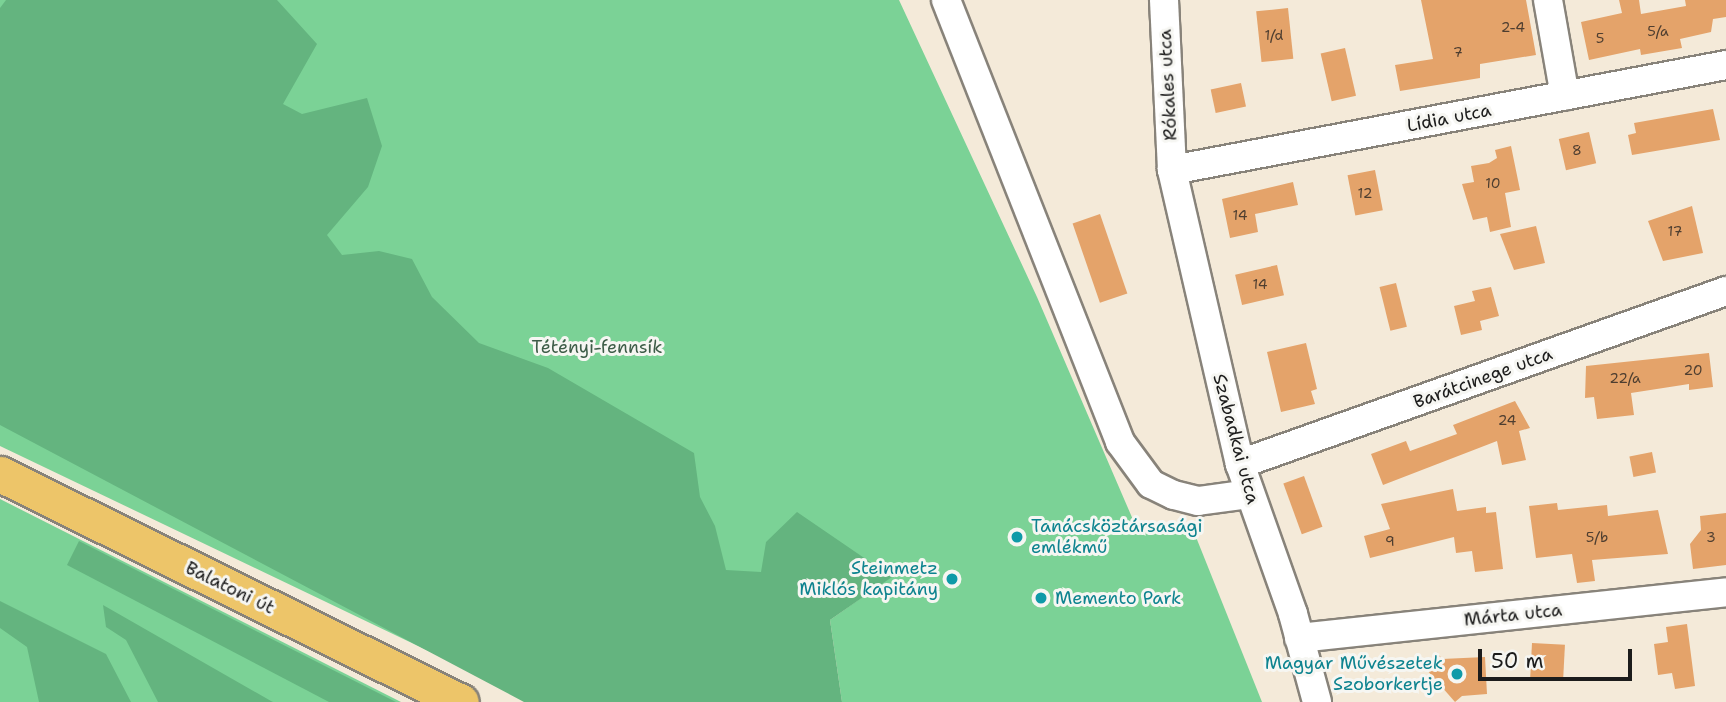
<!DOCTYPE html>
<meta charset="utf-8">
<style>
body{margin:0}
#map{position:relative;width:1726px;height:702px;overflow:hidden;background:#f4ead9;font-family:"Shantell Sans",sans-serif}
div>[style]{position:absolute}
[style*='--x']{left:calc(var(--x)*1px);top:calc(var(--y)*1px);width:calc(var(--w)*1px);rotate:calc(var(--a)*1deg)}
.green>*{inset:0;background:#7bd296}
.forest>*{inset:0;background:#64b47f}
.building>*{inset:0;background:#e4a36a;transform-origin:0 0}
.roads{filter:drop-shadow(2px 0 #88837a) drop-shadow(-2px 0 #88837a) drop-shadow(0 2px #88837a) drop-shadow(0 -2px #88837a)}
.minor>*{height:28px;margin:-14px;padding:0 14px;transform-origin:14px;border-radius:14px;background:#fff}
.major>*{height:35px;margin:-17.5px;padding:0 17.5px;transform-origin:17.5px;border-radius:17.5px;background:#edc569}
.dots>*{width:19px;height:19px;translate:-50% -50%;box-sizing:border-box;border:4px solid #f6f6f2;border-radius:50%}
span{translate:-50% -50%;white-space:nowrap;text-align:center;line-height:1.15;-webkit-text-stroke:6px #f6f6f2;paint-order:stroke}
.number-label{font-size:14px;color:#4e3e30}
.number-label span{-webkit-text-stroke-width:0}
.street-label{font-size:18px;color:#1c1c1c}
.park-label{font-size:18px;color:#3d5c47}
.culture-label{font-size:18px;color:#0d838f}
.left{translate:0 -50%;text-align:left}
.right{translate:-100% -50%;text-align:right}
.scale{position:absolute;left:1478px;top:649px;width:154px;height:32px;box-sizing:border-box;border:4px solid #1c1c1c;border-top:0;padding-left:9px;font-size:21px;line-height:24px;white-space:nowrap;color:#1c1c1c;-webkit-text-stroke:5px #f6f6f2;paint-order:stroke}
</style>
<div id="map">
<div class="green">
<div style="clip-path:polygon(0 0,899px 0,1037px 297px,1134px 522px,1194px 532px,1262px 702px,842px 702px,830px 620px,891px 577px,880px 568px,535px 702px,0 446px)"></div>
<div style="clip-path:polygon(0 499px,401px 702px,0 702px)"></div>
</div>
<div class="forest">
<div style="clip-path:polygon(6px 0,277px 0,317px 44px,283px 104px,302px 114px,367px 98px,382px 146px,368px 187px,327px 235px,342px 255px,379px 251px,412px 259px,432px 297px,479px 343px,548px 368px,694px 453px,700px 497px,715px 526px,726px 570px,761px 572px,766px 542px,797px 512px,892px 577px,830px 620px,842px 702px,524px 702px,0 425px,0 8px)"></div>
<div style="clip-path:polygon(79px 541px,396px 702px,329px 702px,67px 565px)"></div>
<div style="clip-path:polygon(0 601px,106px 654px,131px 702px,39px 702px,27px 647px,0 628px)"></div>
<div style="clip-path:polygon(103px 605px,271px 701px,273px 702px,158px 702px,126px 640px,106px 627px)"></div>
</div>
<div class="building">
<div style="clip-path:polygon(1421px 0,1526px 0,1536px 55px,1480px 64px,1480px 78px,1400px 91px,1395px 65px,1433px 59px)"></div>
<div style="clip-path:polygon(1619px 0,1639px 0,1641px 14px,1686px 6px,1685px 0,1726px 0,1726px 17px,1713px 19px,1711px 32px,1680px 39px,1682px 48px,1641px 55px,1640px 49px,1589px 60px,1581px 22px,1622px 13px)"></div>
<div style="left:1288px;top:8px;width:51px;height:32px;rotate:84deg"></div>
<div style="left:1345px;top:48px;width:49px;height:25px;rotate:77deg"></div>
<div style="left:1241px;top:83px;width:24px;height:31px;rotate:78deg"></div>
<div style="clip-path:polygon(1713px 109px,1720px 140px,1632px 155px,1628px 135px,1636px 133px,1634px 123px)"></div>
<div style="left:1589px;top:132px;width:32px;height:31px;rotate:77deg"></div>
<div style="clip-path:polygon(1511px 146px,1520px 190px,1505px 193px,1511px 227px,1490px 232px,1487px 217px,1473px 220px,1462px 184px,1474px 182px,1471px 166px,1489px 163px,1497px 158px,1495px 150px)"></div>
<div style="left:1375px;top:170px;width:41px;height:28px;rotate:79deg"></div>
<div style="clip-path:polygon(1293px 182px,1298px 205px,1255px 214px,1258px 232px,1230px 238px,1222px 199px)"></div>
<div style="clip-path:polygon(1692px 206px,1703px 253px,1663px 261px,1648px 221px)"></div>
<div style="left:1100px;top:214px;width:84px;height:29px;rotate:71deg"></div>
<div style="clip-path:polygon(1536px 226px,1545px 263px,1514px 270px,1500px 234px)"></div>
<div style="left:1277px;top:265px;width:31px;height:43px;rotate:77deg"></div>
<div style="left:1396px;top:283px;width:45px;height:17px;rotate:76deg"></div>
<div style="clip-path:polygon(1491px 287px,1499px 316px,1480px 321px,1482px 330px,1461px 335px,1454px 306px,1475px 301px,1472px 291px)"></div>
<div style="clip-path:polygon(1306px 343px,1317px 389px,1311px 391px,1315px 404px,1281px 412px,1267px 352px)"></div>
<div style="clip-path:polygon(1709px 353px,1713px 387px,1689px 390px,1689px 384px,1631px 393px,1634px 415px,1597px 419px,1594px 397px,1585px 398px,1586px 366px)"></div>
<div style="clip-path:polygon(1515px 401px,1530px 428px,1519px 431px,1526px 460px,1502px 465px,1497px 441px,1383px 485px,1371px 454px,1406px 441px,1410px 451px,1457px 434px,1453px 425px)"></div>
<div style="left:1652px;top:452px;width:21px;height:23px;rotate:79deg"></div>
<div style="left:1304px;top:476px;width:54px;height:22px;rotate:70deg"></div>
<div style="clip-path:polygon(1453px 489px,1457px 511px,1486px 507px,1486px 513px,1496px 512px,1503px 569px,1475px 572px,1472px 551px,1456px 553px,1454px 537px,1370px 558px,1364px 536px,1390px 529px,1381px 504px)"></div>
<div style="clip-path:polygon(1557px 503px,1558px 510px,1607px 505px,1608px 516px,1658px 510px,1668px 554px,1592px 560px,1595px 581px,1577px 583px,1572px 554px,1536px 558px,1529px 506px)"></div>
<div style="clip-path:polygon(1726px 513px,1726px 565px,1693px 569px,1690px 544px,1701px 530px,1700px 516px)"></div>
<div style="clip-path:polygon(1687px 624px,1695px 686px,1675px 689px,1672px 673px,1658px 675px,1654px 644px,1668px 642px,1666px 627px)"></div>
<div style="left:1532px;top:643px;width:33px;height:34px;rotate:3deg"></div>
<div style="clip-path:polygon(1437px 652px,1442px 659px,1485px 657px,1487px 694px,1462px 696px,1455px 702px,1427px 670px)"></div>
</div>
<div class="roads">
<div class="minor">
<div style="--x:946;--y:0;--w:475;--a:68.5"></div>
<div style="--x:1120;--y:442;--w:52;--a:53.6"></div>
<div style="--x:1151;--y:484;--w:25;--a:26"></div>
<div style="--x:1174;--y:495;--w:25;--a:14"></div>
<div style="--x:1198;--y:501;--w:51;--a:-7.8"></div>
<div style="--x:1164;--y:0;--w:170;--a:87.3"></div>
<div style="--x:1172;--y:170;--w:302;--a:77"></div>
<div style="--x:1240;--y:464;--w:159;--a:70.5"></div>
<div style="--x:1293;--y:614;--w:91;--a:74.7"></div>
<div style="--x:1548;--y:0;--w:97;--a:80"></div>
<div style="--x:1172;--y:170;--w:564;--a:-10.73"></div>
<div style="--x:1240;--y:464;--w:516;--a:-19.59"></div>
<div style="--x:1299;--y:638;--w:429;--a:-6.1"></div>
</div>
<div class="major">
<div style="--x:0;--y:474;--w:514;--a:26.32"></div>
</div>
</div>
<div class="dots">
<div style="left:1017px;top:537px;background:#0f9aa8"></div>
<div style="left:952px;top:579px;background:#0f9aa8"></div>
<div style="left:1041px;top:598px;background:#0f9aa8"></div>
<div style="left:1457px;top:674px;background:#0f9aa8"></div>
</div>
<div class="number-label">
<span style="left:1513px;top:27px">2-4</span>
<span style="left:1658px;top:31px">5/a</span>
<span style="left:1274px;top:35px">1/d</span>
<span style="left:1600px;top:38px">5</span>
<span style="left:1458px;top:52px">7</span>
<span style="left:1577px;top:150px">8</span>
<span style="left:1493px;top:183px">10</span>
<span style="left:1365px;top:193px">12</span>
<span style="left:1240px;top:215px">14</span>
<span style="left:1675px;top:231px">17</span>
<span style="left:1260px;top:284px">14</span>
<span style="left:1693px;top:370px">20</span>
<span style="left:1625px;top:378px">22/a</span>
<span style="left:1507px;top:420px">24</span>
<span style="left:1597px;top:537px">5/b</span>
<span style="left:1711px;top:537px">3</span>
<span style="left:1390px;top:541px">9</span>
</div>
<div class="street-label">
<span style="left:1168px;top:85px;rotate:-93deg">Rókales utca</span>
<span style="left:1449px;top:118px;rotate:-11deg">Lídia utca</span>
<span style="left:1483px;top:378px;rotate:-20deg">Barátcinege utca</span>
<span style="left:1236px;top:439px;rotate:75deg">Szabadkai utca</span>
<span style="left:230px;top:588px;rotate:26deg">Balatoni út</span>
<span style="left:1513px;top:615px;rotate:-6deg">Márta utca</span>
</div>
<div class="park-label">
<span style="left:597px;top:347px">Tétényi-fennsík</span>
</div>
<div class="culture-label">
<span class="left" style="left:1031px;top:537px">Tanácsköztársasági<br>emlékmű</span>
<span class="right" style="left:938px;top:579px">Steinmetz<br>Miklós kapitány</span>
<span class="left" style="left:1055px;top:598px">Memento Park</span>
<span class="right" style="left:1443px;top:674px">Magyar Művészetek<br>Szoborkertje</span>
</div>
<div class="scale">50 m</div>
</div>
